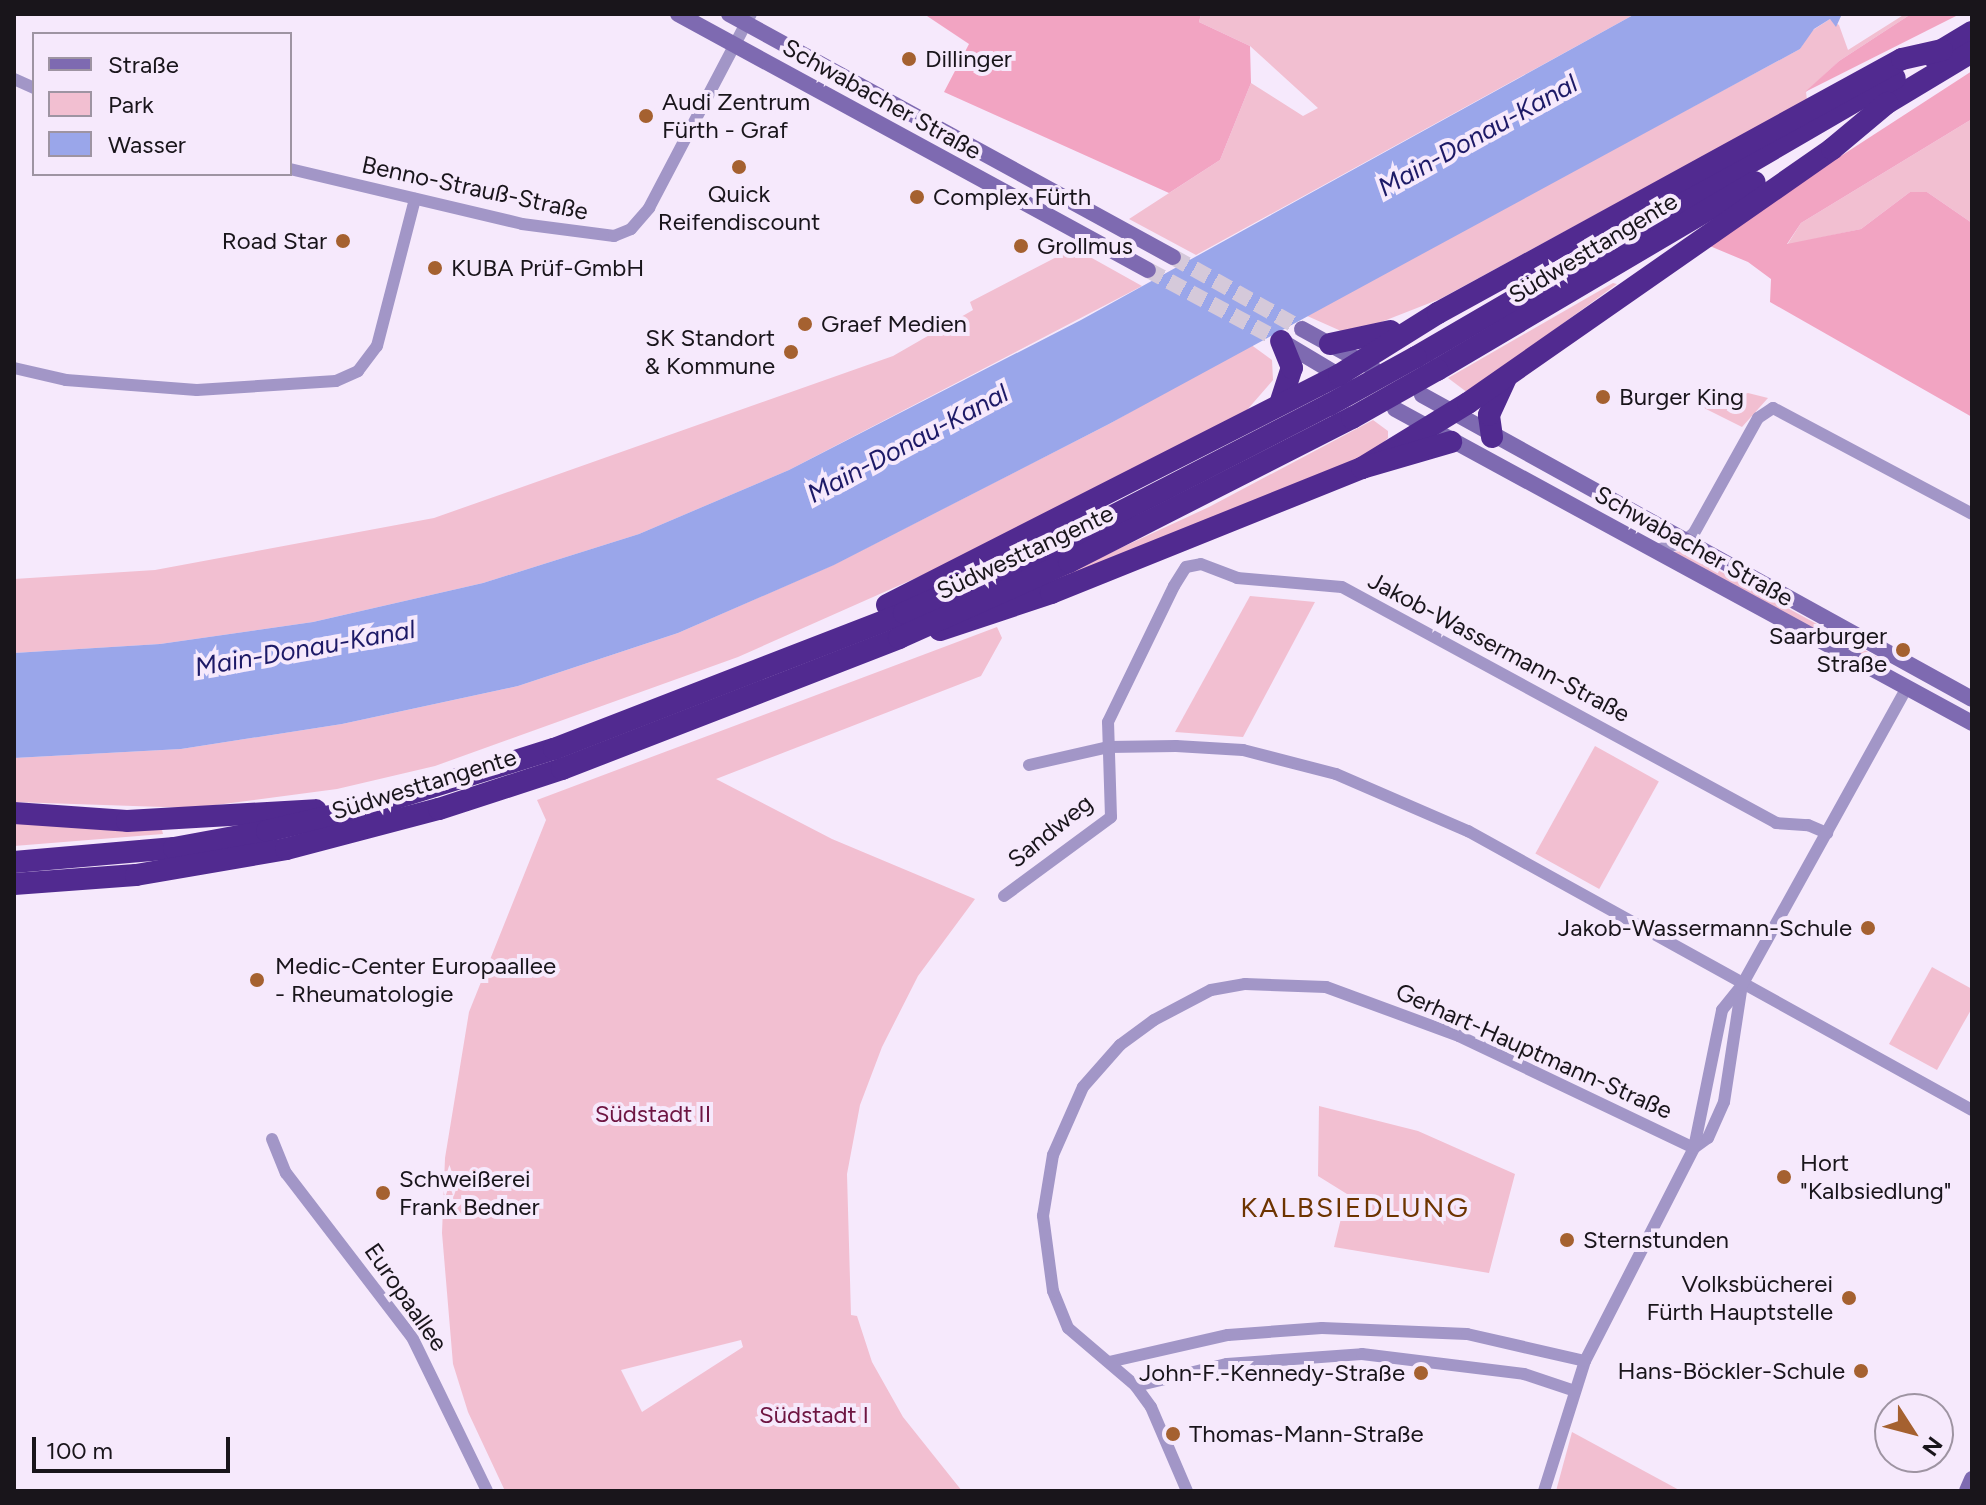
<!DOCTYPE html>
<meta charset="utf-8">
<style>
body{margin:0}
#map{position:relative;width:1986px;height:1505px;overflow:hidden;background:#f6e9fc;font-family:Figtree,sans-serif}
div>[style]{position:absolute}
[style*='--x']{left:calc(var(--x)*1px);top:calc(var(--y)*1px);width:calc(var(--w)*1px);rotate:calc(var(--a)*1deg)}
.green>*{inset:0;background:#f2bfd1;transform-origin:0 0}
.forest>*{inset:0;background:#f2a4c2}
.water>*{inset:0;background:#9aa6ea}
.secondary-tunnel>*{height:16px;margin-top:-8px;transform-origin:0;background:repeating-linear-gradient(90deg,#d5c9da 0 16px,transparent 0 24px)}
.street>*{height:12px;margin:-6px;padding:0 6px;transform-origin:6px;border-radius:6px;background:#a296c7}
.secondary>*{height:16px;margin:-8px;padding:0 8px;transform-origin:8px;border-radius:8px;background:#7e6ab1}
.highway>*{height:22px;margin:-11px;padding:0 11px;transform-origin:11px;border-radius:11px;background:#512a90}
.highway-bridge>*{height:22px;margin:-11px;padding:0 11px;transform-origin:11px;border-radius:11px;background:#512a90}
.dots>*{width:22px;height:22px;translate:-50% -50%;box-sizing:border-box;border:4px solid #f6e9fc;border-radius:50%}
span{translate:-50% -50%;white-space:nowrap;text-align:center;line-height:1.15;-webkit-text-stroke:8px #f6e9fc;paint-order:stroke}
.poi-label{font-size:24px;color:#19151b}
.left{translate:0 -50%;text-align:left}
.right{translate:-100% -50%;text-align:right}
.street-label{font-size:24px;color:#19151b}
.park-label{font-size:24px;color:#6e1542}
.water-label{font-size:26px;color:#1d1a67;font-style:italic}
.quarter-label{font-size:28px;color:#6d3400;letter-spacing:2px}
.frame{position:absolute;inset:0;border:16px solid #19151b;pointer-events:none}
.legend{position:absolute;left:32px;top:32px;width:260px;height:144px;box-sizing:border-box;background:#f6e9fc;border:2px solid #9e94a2;margin:0;padding:10px 14px;list-style:none;font-size:24px;color:#19151b}
.legend li{display:flex;align-items:center;gap:16px;height:40px}
.legend b{width:40px;border:2px solid #9e94a2}
.north{position:absolute;left:1874px;top:1393px;width:80px;height:80px;box-sizing:border-box;background:#f6e9fc;border:2px solid #9e94a2;border-radius:50%;rotate:126deg;font-size:22px;font-weight:700;line-height:32px;text-align:center;color:#19151b}
.north::after{content:'';display:block;margin:auto;width:28px;height:36px;background:#a56130;clip-path:polygon(50% 0,100% 100%,50% 72%,0 100%)}
.scale{position:absolute;left:32px;top:1437px;width:198px;height:36px;box-sizing:border-box;border:4px solid #19151b;border-top:0;padding-left:10px;font-size:24px;line-height:28px;white-space:nowrap;color:#19151b;-webkit-text-stroke:6px #f6e9fc;paint-order:stroke}
</style>
<div id="map">
<div class="green">
<div style="clip-path:polygon(1201px 14px,1635px 14px,1196px 255px,1129px 219px,1220px 160px,1251px 83px,1303px 116px,1318px 108px,1250px 46px,1199px 22px)"></div>
<div style="clip-path:polygon(1905px 14px,1911px 14px,1839px 61px,1806px 92px,1807px 100px,1440px 299px,1371px 326px,1341px 331px,1305px 315px,1800px 49px,1810px 32px,1830px 19px,1839px 25px,1848px 50px)"></div>
<div style="clip-path:polygon(1972px 119px,1972px 223px,1927px 192px,1910px 192px,1861px 229px,1787px 245px,1801px 223px)"></div>
<div style="clip-path:polygon(1074px 248px,1142px 286px,789px 470px,639px 534px,483px 583px,313px 622px,160px 644px,14px 653px,14px 579px,155px 570px,434px 518px,893px 356px,973px 310px,970px 302px)"></div>
<div style="clip-path:polygon(1613px 283px,1617px 284px,1468px 393px,1448px 378px)"></div>
<div style="clip-path:polygon(1250px 344px,1272px 360px,1273px 380px,1247px 410px,970px 554px,738px 657px,435px 766px,337px 789px,193px 808px,14px 802px,14px 758px,181px 749px,342px 724px,518px 686px,678px 633px,833px 565px,1109px 424px)"></div>
<div style="clip-path:polygon(1748px 393px,1768px 398px,1742px 427px,1700px 406px)"></div>
<div style="clip-path:polygon(1373px 420px,1388px 431px,1388px 438px,1370px 454px,1019px 595px,1209px 507px)"></div>
<div style="clip-path:polygon(1683px 551px,1879px 658px,1875px 666px,1670px 552px)"></div>
<div style="clip-path:polygon(1250px 596px,1315px 602px,1243px 737px,1175px 732px)"></div>
<div style="clip-path:polygon(evenodd,997px 627px,1002px 638px,981px 676px,716px 779px,832px 839px,975px 899px,918px 976px,882px 1047px,860px 1105px,847px 1174px,851px 1315px,857px 1316px,872px 1362px,903px 1417px,962px 1491px,505px 1491px,468px 1412px,453px 1364px,442px 1233px,445px 1158px,469px 1012px,546px 820px,537px 800px,997px 627px,741px 1340px,743px 1347px,642px 1412px,621px 1370px,741px 1340px)"></div>
<div style="left:1595px;top:746px;width:73px;height:123px;rotate:29deg"></div>
<div style="clip-path:polygon(14px 819px,161px 826px,163px 834px,14px 846px)"></div>
<div style="clip-path:polygon(1932px 967px,1972px 989px,1972px 1008px,1937px 1070px,1889px 1044px)"></div>
<div style="clip-path:polygon(1319px 1106px,1418px 1131px,1515px 1174px,1489px 1273px,1334px 1247px,1347px 1194px,1318px 1176px)"></div>
<div style="clip-path:polygon(1572px 1432px,1681px 1491px,1556px 1491px)"></div>
</div>
<div class="forest">
<div style="clip-path:polygon(924px 14px,1201px 14px,1199px 22px,1250px 46px,1251px 83px,1220px 160px,1169px 193px,944px 92px,969px 44px)"></div>
<div style="clip-path:polygon(1911px 14px,1960px 14px,1805px 92px,1839px 61px)"></div>
<div style="clip-path:polygon(1972px 71px,1972px 119px,1801px 223px,1787px 244px,1861px 229px,1910px 192px,1927px 192px,1972px 223px,1972px 417px,1770px 302px,1771px 279px,1748px 262px,1705px 244px)"></div>
</div>
<div class="water">
<div style="clip-path:polygon(1635px 14px,1842px 14px,1836px 27px,1830px 19px,1814px 29px,1800px 49px,1109px 424px,834px 565px,678px 633px,518px 686px,342px 724px,181px 749px,14px 758px,14px 653px,160px 644px,313px 622px,483px 583px,639px 534px,789px 470px,1081px 320px)"></div>
</div>
<div class="secondary-tunnel">
<div style="--x:1173;--y:257;--w:148;--a:29.2"></div>
<div style="--x:1148;--y:270;--w:151;--a:28.1"></div>
</div>
<div class="street">
<div style="--x:14;--y:79;--w:22;--a:24"></div>
<div style="--x:290;--y:169;--w:238;--a:13.3"></div>
<div style="--x:522;--y:224;--w:93;--a:7.4"></div>
<div style="--x:614;--y:236;--w:18;--a:-22"></div>
<div style="--x:631;--y:229;--w:28;--a:-49"></div>
<div style="--x:649;--y:208;--w:219;--a:-62.3"></div>
<div style="--x:14;--y:368;--w:53;--a:13"></div>
<div style="--x:66;--y:380;--w:131;--a:4.4"></div>
<div style="--x:197;--y:390;--w:139;--a:-3.7"></div>
<div style="--x:336;--y:381;--w:24;--a:-24"></div>
<div style="--x:358;--y:371;--w:31;--a:-53"></div>
<div style="--x:377;--y:346;--w:152;--a:-75.5"></div>
<div style="--x:1654;--y:551;--w:30;--a:-17"></div>
<div style="--x:1683;--y:542;--w:14;--a:-39"></div>
<div style="--x:1694;--y:533;--w:132;--a:-60.9"></div>
<div style="--x:1758;--y:418;--w:18;--a:-34"></div>
<div style="--x:1773;--y:408;--w:225;--a:28"></div>
<div style="--x:1029;--y:765;--w:81;--a:-12.8"></div>
<div style="--x:1108;--y:747;--w:68;--a:-0.8"></div>
<div style="--x:1176;--y:746;--w:67;--a:3.4"></div>
<div style="--x:1243;--y:750;--w:96;--a:14.5"></div>
<div style="--x:1336;--y:774;--w:144;--a:23.4"></div>
<div style="--x:1468;--y:831;--w:576;--a:28.97"></div>
<div style="--x:1004;--y:896;--w:133;--a:-36.4"></div>
<div style="--x:1111;--y:817;--w:95;--a:-91.8"></div>
<div style="--x:1108;--y:722;--w:151;--a:-64.1"></div>
<div style="--x:1174;--y:586;--w:22;--a:-58"></div>
<div style="--x:1186;--y:567;--w:15;--a:-11"></div>
<div style="--x:1201;--y:564;--w:39;--a:21"></div>
<div style="--x:1237;--y:578;--w:105;--a:4.9"></div>
<div style="--x:1342;--y:587;--w:494;--a:28.5"></div>
<div style="--x:1776;--y:823;--w:32;--a:4"></div>
<div style="--x:1808;--y:825;--w:21;--a:23"></div>
<div style="--x:272;--y:1139;--w:37;--a:68"></div>
<div style="--x:286;--y:1173;--w:207;--a:52.5"></div>
<div style="--x:412;--y:1337;--w:171;--a:64"></div>
<div style="--x:1694;--y:1148;--w:17;--a:-36"></div>
<div style="--x:1708;--y:1138;--w:39;--a:-66"></div>
<div style="--x:1724;--y:1102;--w:118;--a:-81.3"></div>
<div style="--x:1109;--y:1362;--w:122;--a:-12.8"></div>
<div style="--x:1228;--y:1335;--w:94;--a:-4.3"></div>
<div style="--x:1322;--y:1328;--w:145;--a:2.4"></div>
<div style="--x:1467;--y:1334;--w:121;--a:12.9"></div>
<div style="--x:1136;--y:1386;--w:94;--a:-13.6"></div>
<div style="--x:1227;--y:1364;--w:135;--a:-4.2"></div>
<div style="--x:1362;--y:1354;--w:163;--a:7"></div>
<div style="--x:1524;--y:1374;--w:51;--a:18.4"></div>
<div style="--x:1187;--y:1491;--w:91;--a:-113.2"></div>
<div style="--x:1151;--y:1407;--w:26;--a:-126"></div>
<div style="--x:1136;--y:1386;--w:89;--a:-139.5"></div>
<div style="--x:1068;--y:1328;--w:40;--a:-112"></div>
<div style="--x:1053;--y:1291;--w:76;--a:-97.6"></div>
<div style="--x:1043;--y:1216;--w:62;--a:-80.7"></div>
<div style="--x:1053;--y:1155;--w:74;--a:-66.2"></div>
<div style="--x:1083;--y:1087;--w:56;--a:-48.6"></div>
<div style="--x:1120;--y:1045;--w:42;--a:-36.3"></div>
<div style="--x:1154;--y:1020;--w:64;--a:-27.8"></div>
<div style="--x:1211;--y:990;--w:35;--a:-10"></div>
<div style="--x:1245;--y:984;--w:81;--a:2.1"></div>
<div style="--x:1326;--y:987;--w:142;--a:20.2"></div>
<div style="--x:1459;--y:1036;--w:260;--a:25.5"></div>
<div style="--x:1544;--y:1491;--w:136;--a:-72.5"></div>
<div style="--x:1585;--y:1361;--w:239;--a:-62.9"></div>
<div style="--x:1694;--y:1148;--w:141;--a:-78.5"></div>
<div style="--x:1722;--y:1010;--w:32;--a:-51"></div>
<div style="--x:1742;--y:985;--w:338;--a:-61"></div>
</div>
<div class="secondary">
<div style="--x:678;--y:14;--w:535;--a:28.58"></div>
<div style="--x:729;--y:14;--w:506;--a:28.69"></div>
<div style="--x:1302;--y:329;--w:81;--a:28.8"></div>
<div style="--x:1281;--y:341;--w:74;--a:30.7"></div>
<div style="--x:1422;--y:395;--w:628;--a:28.93"></div>
<div style="--x:1395;--y:409;--w:657;--a:28.55"></div>
<div style="--x:1967;--y:1491;--w:13;--a:-67"></div>
</div>
<div class="highway">
<div style="--x:1932;--y:56;--w:47;--a:-31"></div>
<div style="--x:1877;--y:109;--w:111;--a:-31"></div>
<div style="--x:1330;--y:344;--w:62;--a:-12"></div>
<div style="--x:1416;--y:357;--w:554;--a:-30.22"></div>
<div style="--x:1437;--y:370;--w:369;--a:-30.6"></div>
<div style="--x:1281;--y:401;--w:35;--a:-72"></div>
<div style="--x:1292;--y:368;--w:29;--a:-112"></div>
<div style="--x:1492;--y:437;--w:22;--a:-98"></div>
<div style="--x:1489;--y:415;--w:41;--a:-65.3"></div>
<div style="--x:1362;--y:468;--w:124;--a:-31.5"></div>
<div style="--x:1468;--y:403;--w:444;--a:-34.9"></div>
<div style="--x:1832;--y:149;--w:72;--a:-39.9"></div>
<div style="--x:887;--y:605;--w:507;--a:-26.97"></div>
<div style="--x:1339;--y:375;--w:117;--a:-32.1"></div>
<div style="--x:1438;--y:313;--w:529;--a:-28.7"></div>
<div style="--x:1902;--y:59;--w:41;--a:-12.7"></div>
<div style="--x:940;--y:630;--w:117;--a:-18.4"></div>
<div style="--x:1051;--y:593;--w:335;--a:-21.9"></div>
<div style="--x:1362;--y:468;--w:93;--a:-16.3"></div>
<div style="--x:14;--y:813;--w:113;--a:4"></div>
<div style="--x:127;--y:821;--w:189;--a:-3.3"></div>
<div style="--x:14;--y:862;--w:161;--a:-5"></div>
<div style="--x:174;--y:848;--w:95;--a:-10.4"></div>
<div style="--x:267;--y:831;--w:100;--a:-13.3"></div>
<div style="--x:364;--y:808;--w:199;--a:-17.3"></div>
<div style="--x:554;--y:749;--w:375;--a:-21.2"></div>
<div style="--x:904;--y:613;--w:175;--a:-24.2"></div>
<div style="--x:1064;--y:541;--w:298;--a:-27.2"></div>
<div style="--x:14;--y:884;--w:122;--a:-4.2"></div>
<div style="--x:136;--y:875;--w:152;--a:-9.8"></div>
<div style="--x:286;--y:849;--w:158;--a:-14.7"></div>
<div style="--x:439;--y:809;--w:129;--a:-18"></div>
<div style="--x:562;--y:769;--w:362;--a:-21.2"></div>
<div style="--x:899;--y:638;--w:186;--a:-24.1"></div>
<div style="--x:1069;--y:562;--w:318;--a:-27"></div>
</div>
<div class="highway-bridge">
<div style="--x:1329;--y:405;--w:99;--a:-28.9"></div>
<div style="--x:1352;--y:418;--w:98;--a:-29.5"></div>
</div>
<div class="dots">
<div style="left:909px;top:59px;background:#a56130"></div>
<div style="left:646px;top:116px;background:#a56130"></div>
<div style="left:739px;top:167px;background:#a56130"></div>
<div style="left:917px;top:197px;background:#a56130"></div>
<div style="left:343px;top:241px;background:#a56130"></div>
<div style="left:1021px;top:246px;background:#a56130"></div>
<div style="left:435px;top:268px;background:#a56130"></div>
<div style="left:805px;top:324px;background:#a56130"></div>
<div style="left:791px;top:352px;background:#a56130"></div>
<div style="left:1603px;top:397px;background:#a56130"></div>
<div style="left:1903px;top:650px;background:#a56130"></div>
<div style="left:1868px;top:928px;background:#a56130"></div>
<div style="left:257px;top:980px;background:#a56130"></div>
<div style="left:1784px;top:1177px;background:#a56130"></div>
<div style="left:383px;top:1193px;background:#a56130"></div>
<div style="left:1567px;top:1240px;background:#a56130"></div>
<div style="left:1849px;top:1298px;background:#a56130"></div>
<div style="left:1861px;top:1371px;background:#a56130"></div>
<div style="left:1421px;top:1373px;background:#a56130"></div>
<div style="left:1173px;top:1434px;background:#a56130"></div>
</div>
<div class="poi-label">
<span class="left" style="left:925px;top:59px">Dillinger</span>
<span class="left" style="left:662px;top:116px">Audi Zentrum<br>Fürth - Graf</span>
<span style="left:739px;top:208px">Quick<br>Reifendiscount</span>
<span class="left" style="left:933px;top:197px">Complex Fürth</span>
<span class="right" style="left:327px;top:241px">Road Star</span>
<span class="left" style="left:1037px;top:246px">Grollmus</span>
<span class="left" style="left:451px;top:268px">KUBA Prüf-GmbH</span>
<span class="left" style="left:821px;top:324px">Graef Medien</span>
<span class="right" style="left:775px;top:352px">SK Standort<br>&amp; Kommune</span>
<span class="left" style="left:1619px;top:397px">Burger King</span>
<span class="right" style="left:1887px;top:650px">Saarburger<br>Straße</span>
<span class="right" style="left:1852px;top:928px">Jakob-Wassermann-Schule</span>
<span class="left" style="left:275px;top:980px">Medic-Center Europaallee<br>- Rheumatologie</span>
<span class="left" style="left:1800px;top:1177px">Hort<br>"Kalbsiedlung"</span>
<span class="left" style="left:399px;top:1193px">Schweißerei<br>Frank Bedner</span>
<span class="left" style="left:1583px;top:1240px">Sternstunden</span>
<span class="right" style="left:1833px;top:1298px">Volksbücherei<br>Fürth Hauptstelle</span>
<span class="right" style="left:1845px;top:1371px">Hans-Böckler-Schule</span>
<span class="right" style="left:1405px;top:1373px">John-F.-Kennedy-Straße</span>
<span class="left" style="left:1189px;top:1434px">Thomas-Mann-Straße</span>
</div>
<div class="street-label">
<span style="left:882px;top:99px;rotate:29deg">Schwabacher Straße</span>
<span style="left:475px;top:188px;rotate:12deg">Benno-Strauß-Straße</span>
<span style="left:1593px;top:248px;rotate:-31deg">Südwesttangente</span>
<span style="left:1694px;top:546px;rotate:29deg">Schwabacher Straße</span>
<span style="left:1025px;top:552px;rotate:-25deg">Südwesttangente</span>
<span style="left:1499px;top:647px;rotate:28deg">Jakob-Wassermann-Straße</span>
<span style="left:424px;top:784px;rotate:-17deg">Südwesttangente</span>
<span style="left:1050px;top:831px;rotate:-39deg">Sandweg</span>
<span style="left:1534px;top:1051px;rotate:24deg">Gerhart-Hauptmann-Straße</span>
<span style="left:406px;top:1297px;rotate:55deg">Europaallee</span>
</div>
<div class="park-label">
<span style="left:653px;top:1114px">Südstadt II</span>
<span style="left:814px;top:1415px">Südstadt I</span>
</div>
<div class="water-label">
<span style="left:1478px;top:136px;rotate:-29deg">Main-Donau-Kanal</span>
<span style="left:908px;top:444px;rotate:-28deg">Main-Donau-Kanal</span>
<span style="left:305px;top:649px;rotate:-10deg">Main-Donau-Kanal</span>
</div>
<div class="quarter-label">
<span style="left:1355px;top:1207px">KALBSIEDLUNG</span>
</div>
<div class="frame"></div>
<ul class="legend">
<li><b style="height:10px;background:#7e6ab1"></b>Straße</li>
<li><b style="height:22px;background:#f2bfd1"></b>Park</li>
<li><b style="height:22px;background:#9aa6ea"></b>Wasser</li>
</ul>
<div class="north">N</div>
<div class="scale">100 m</div>
</div>
